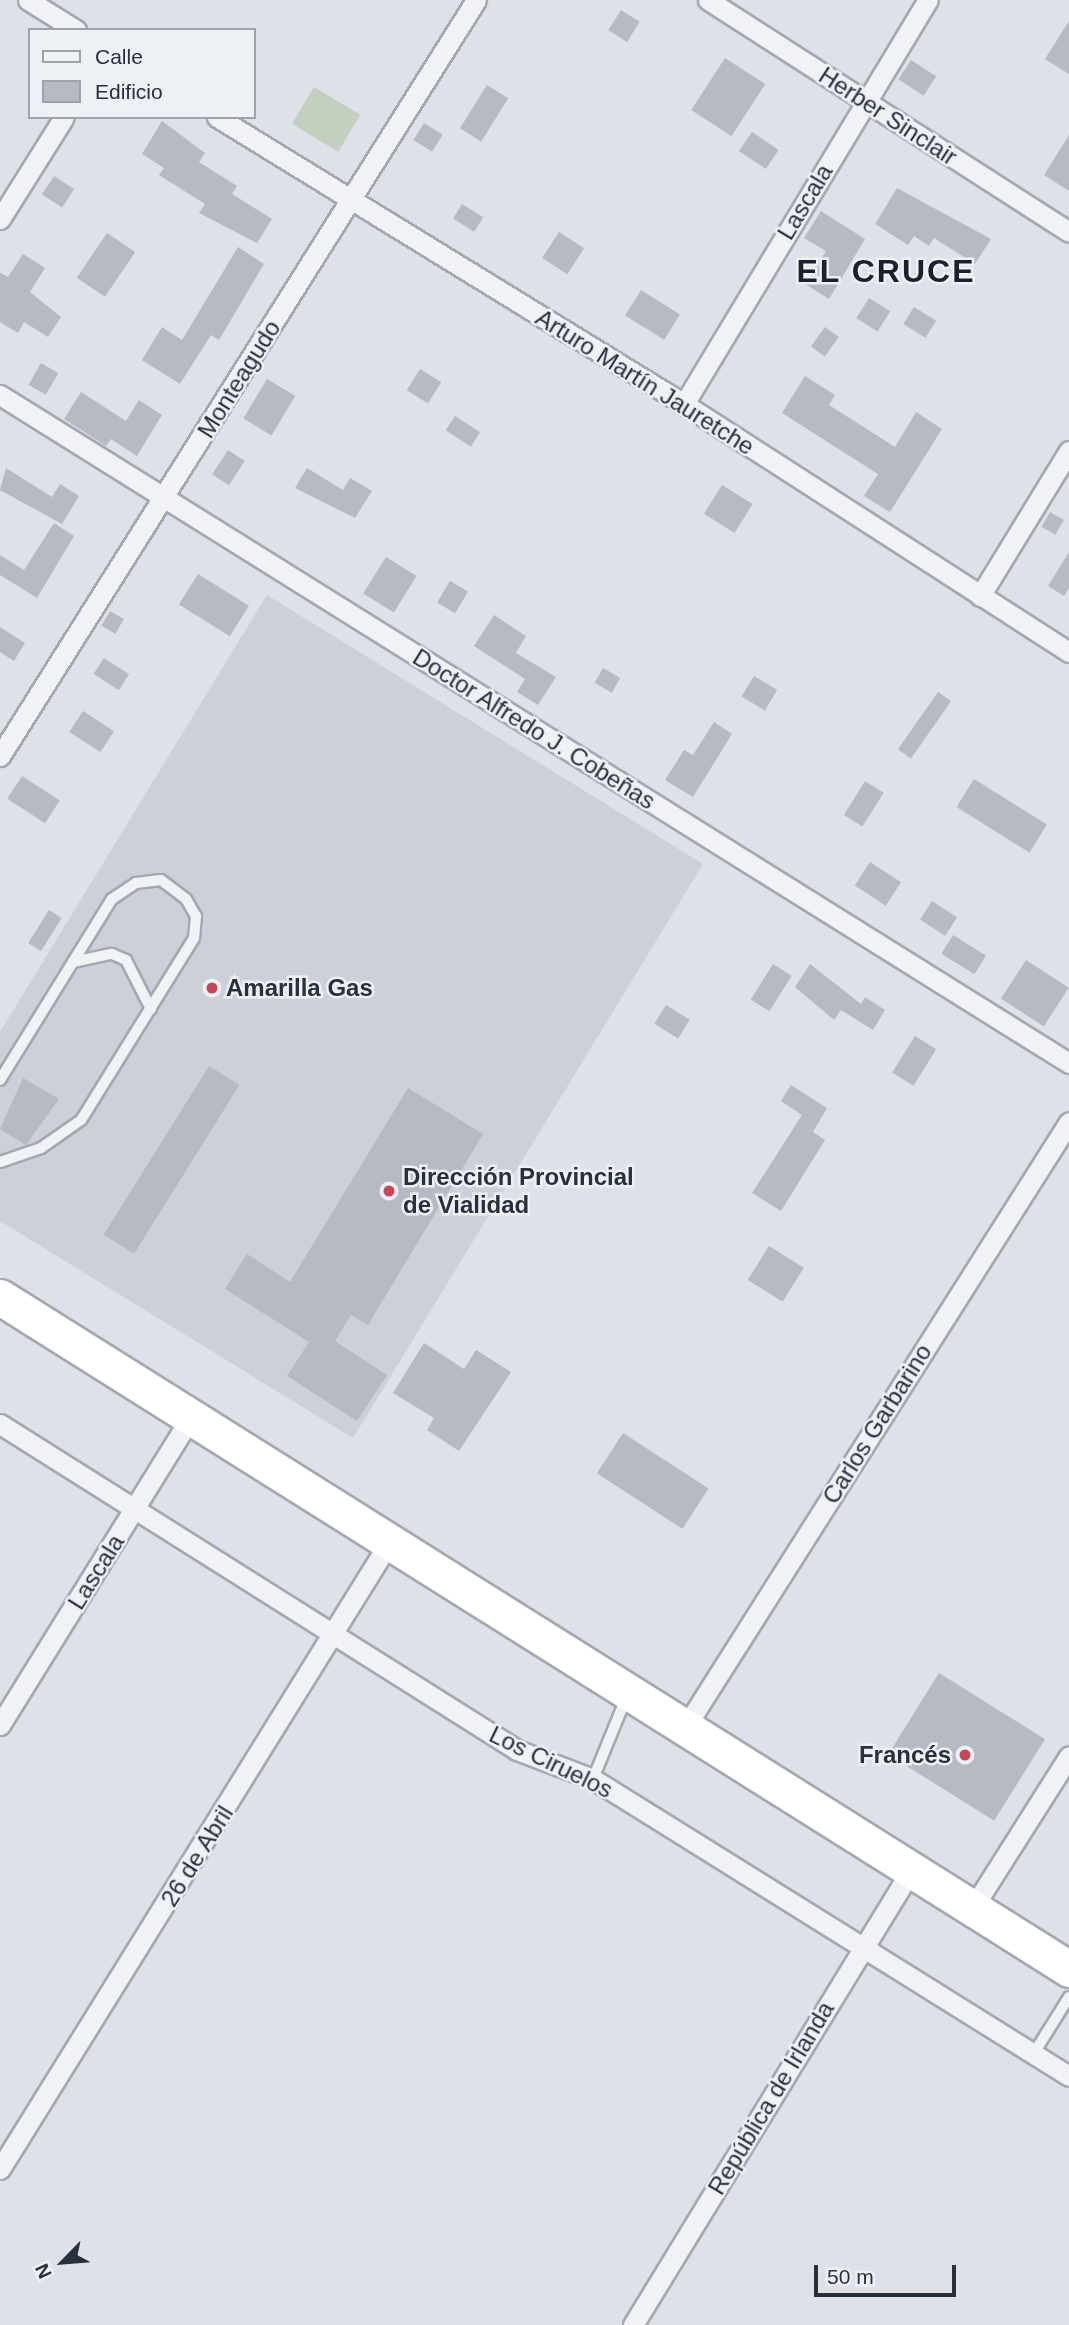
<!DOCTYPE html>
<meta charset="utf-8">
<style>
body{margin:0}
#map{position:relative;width:1069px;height:2325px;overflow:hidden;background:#dee1e7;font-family:Helvetica,sans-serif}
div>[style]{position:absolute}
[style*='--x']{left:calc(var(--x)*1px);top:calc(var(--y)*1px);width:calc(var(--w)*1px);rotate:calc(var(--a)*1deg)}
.built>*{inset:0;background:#ccd0d8}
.green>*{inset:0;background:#c3d0bf;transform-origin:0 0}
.building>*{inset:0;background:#b5bac3;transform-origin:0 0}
.roads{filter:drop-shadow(2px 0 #a4a8b1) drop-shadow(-2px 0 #a4a8b1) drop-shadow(0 2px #a4a8b1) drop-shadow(0 -2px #a4a8b1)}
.lane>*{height:10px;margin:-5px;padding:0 5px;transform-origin:5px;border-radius:5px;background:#f0f2f5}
.street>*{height:19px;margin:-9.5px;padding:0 9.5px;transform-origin:9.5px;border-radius:9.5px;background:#f0f2f5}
.highway>*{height:35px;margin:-17.5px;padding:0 17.5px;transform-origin:17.5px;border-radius:17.5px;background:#fff}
.dots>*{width:19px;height:19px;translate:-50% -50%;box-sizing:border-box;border:4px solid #edf0f4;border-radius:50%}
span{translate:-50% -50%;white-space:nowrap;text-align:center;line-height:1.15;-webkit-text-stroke:5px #edf0f4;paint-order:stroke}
.street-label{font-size:24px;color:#282f3d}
.poi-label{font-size:24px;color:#282f3d;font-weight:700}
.left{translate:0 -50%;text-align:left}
.right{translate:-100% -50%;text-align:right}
.district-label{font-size:32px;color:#1a202d;font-weight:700;letter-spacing:2px}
.legend{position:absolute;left:28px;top:28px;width:228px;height:91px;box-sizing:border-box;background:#edf0f4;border:2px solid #9ea3ab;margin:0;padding:9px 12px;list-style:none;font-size:21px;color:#282f3d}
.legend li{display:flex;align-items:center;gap:14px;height:35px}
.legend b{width:35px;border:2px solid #9ea3ab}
.north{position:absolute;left:28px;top:2227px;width:70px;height:70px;-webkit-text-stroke:5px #edf0f4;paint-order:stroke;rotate:245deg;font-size:19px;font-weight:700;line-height:28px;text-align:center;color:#282f3d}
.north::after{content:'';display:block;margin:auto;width:24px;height:32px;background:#282f3d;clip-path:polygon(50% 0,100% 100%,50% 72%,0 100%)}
.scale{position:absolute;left:814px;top:2265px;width:142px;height:32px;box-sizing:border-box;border:4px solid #282f3d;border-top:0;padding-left:9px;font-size:21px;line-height:24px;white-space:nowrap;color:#282f3d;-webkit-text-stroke:5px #edf0f4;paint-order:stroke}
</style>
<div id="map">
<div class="built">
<div style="clip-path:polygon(267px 595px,703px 864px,353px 1438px,0 1221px,0 1032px)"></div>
</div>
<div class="green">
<div style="left:314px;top:87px;width:54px;height:43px;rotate:31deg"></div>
</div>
<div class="building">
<div style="left:621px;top:10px;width:22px;height:24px;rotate:32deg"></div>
<div style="clip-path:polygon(1069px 21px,1069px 74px,1045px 59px)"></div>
<div style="left:725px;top:58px;width:48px;height:62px;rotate:33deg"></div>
<div style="left:911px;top:60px;width:30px;height:23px;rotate:33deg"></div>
<div style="left:487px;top:85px;width:25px;height:51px;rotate:32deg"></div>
<div style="clip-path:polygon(162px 121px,205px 153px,199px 162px,237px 186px,232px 194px,272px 219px,257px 243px,199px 213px,205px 204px,159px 175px,164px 168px,142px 154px)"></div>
<div style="left:424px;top:123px;width:22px;height:20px;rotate:32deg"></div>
<div style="left:752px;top:132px;width:32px;height:23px;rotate:34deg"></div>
<div style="clip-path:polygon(1069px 135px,1069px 191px,1044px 175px)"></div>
<div style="left:54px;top:176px;width:24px;height:22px;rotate:33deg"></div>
<div style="clip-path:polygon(897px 188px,991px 239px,975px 264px,934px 238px,929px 246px,914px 236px,908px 245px,875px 224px)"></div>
<div style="left:462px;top:204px;width:25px;height:17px;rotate:32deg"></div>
<div style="clip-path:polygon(821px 211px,865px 239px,829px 299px,805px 284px,826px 251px,804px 238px)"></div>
<div style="left:559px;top:232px;width:30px;height:31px;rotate:33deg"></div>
<div style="left:107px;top:233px;width:34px;height:54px;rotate:34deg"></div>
<div style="clip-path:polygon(238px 247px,264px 264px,219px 340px,211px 335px,180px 384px,142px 360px,162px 327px,182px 340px)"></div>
<div style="clip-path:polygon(23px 254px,45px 268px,30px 292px,61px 317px,48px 337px,24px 322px,18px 333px,0 322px,0 273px,8px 277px)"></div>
<div style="left:641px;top:290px;width:46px;height:30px;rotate:32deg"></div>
<div style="left:869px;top:298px;width:25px;height:24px;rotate:32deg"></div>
<div style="left:914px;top:307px;width:26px;height:20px;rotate:32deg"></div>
<div style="left:825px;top:327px;width:17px;height:24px;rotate:36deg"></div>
<div style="left:41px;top:363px;width:20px;height:25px;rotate:30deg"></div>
<div style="left:420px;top:369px;width:25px;height:25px;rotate:32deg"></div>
<div style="clip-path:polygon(805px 376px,835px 395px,829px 405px,895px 447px,916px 412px,942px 429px,890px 512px,864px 496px,878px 474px,782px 413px)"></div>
<div style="left:267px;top:379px;width:33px;height:46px;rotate:31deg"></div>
<div style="clip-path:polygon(81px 392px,126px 421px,139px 400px,162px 415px,137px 456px,111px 439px,106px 446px,64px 419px)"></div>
<div style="left:455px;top:416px;width:30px;height:17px;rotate:33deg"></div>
<div style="left:228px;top:450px;width:20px;height:29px;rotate:33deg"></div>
<div style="clip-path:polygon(6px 468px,52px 497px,60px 484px,79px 496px,62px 524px,0 490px)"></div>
<div style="clip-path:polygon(307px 468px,343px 490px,350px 478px,372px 491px,355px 518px,295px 488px)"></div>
<div style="left:722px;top:485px;width:36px;height:34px;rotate:32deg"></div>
<div style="left:1050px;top:512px;width:16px;height:17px;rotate:30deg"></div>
<div style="clip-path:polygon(54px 523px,74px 536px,37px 598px,0 575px,0 555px,24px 570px)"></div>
<div style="clip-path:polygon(1069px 552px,1069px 588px,1064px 596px,1048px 586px)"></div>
<div style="left:386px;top:557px;width:36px;height:43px;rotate:32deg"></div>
<div style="left:198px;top:574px;width:60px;height:36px;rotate:32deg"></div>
<div style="left:450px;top:581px;width:21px;height:25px;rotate:31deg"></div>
<div style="left:110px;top:611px;width:16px;height:17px;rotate:30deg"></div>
<div style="clip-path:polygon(494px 615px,526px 636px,516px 653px,556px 677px,538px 705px,517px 692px,525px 679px,474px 646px)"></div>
<div style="clip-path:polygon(0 627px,25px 643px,14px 661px,0 652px)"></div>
<div style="left:104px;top:658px;width:30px;height:19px;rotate:33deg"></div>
<div style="left:603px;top:668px;width:20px;height:17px;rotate:30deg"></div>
<div style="left:754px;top:676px;width:27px;height:24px;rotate:31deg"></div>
<div style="left:938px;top:692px;width:16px;height:70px;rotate:35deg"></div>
<div style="left:83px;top:711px;width:37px;height:25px;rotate:33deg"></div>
<div style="clip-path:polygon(714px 722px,732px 734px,693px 797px,665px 780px,684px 750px,693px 755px)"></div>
<div style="left:22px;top:776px;width:45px;height:27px;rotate:33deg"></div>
<div style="left:974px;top:779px;width:86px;height:33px;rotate:32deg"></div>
<div style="left:865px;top:781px;width:22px;height:40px;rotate:32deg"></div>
<div style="left:870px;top:862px;width:37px;height:28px;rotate:33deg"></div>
<div style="left:932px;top:901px;width:30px;height:22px;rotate:33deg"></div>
<div style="left:49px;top:910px;width:15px;height:39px;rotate:32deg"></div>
<div style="left:953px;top:935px;width:39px;height:22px;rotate:32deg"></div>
<div style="left:1026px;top:960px;width:51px;height:46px;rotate:33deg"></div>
<div style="left:773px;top:964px;width:22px;height:42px;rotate:32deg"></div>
<div style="clip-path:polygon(810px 964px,861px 1004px,865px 997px,885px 1010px,873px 1030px,841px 1010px,834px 1020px,795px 987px)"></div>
<div style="left:666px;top:1005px;width:28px;height:22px;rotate:32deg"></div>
<div style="left:915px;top:1036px;width:25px;height:43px;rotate:32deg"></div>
<div style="left:209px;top:1066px;width:36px;height:199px;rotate:32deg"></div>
<div style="clip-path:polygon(23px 1078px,59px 1099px,26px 1145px,0 1129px)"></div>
<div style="clip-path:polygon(791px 1085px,827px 1108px,813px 1132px,825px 1140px,781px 1211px,752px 1193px,802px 1115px,781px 1101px)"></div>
<div style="clip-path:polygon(408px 1088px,483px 1134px,368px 1325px,351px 1315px,335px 1341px,387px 1375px,357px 1421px,287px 1376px,309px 1342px,225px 1289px,247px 1254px,290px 1282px)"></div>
<div style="left:769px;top:1246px;width:41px;height:40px;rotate:32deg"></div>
<div style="clip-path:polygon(424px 1343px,464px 1369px,476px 1350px,511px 1372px,459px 1451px,427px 1430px,434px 1418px,393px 1393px)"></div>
<div style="left:623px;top:1433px;width:102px;height:48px;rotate:33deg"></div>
<div style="left:939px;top:1673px;width:125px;height:96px;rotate:32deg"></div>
</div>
<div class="roads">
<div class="lane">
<div style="--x:73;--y:962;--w:40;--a:-12"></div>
<div style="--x:112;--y:954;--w:15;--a:23"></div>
<div style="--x:126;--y:960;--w:55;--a:63"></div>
<div style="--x:0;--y:1080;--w:213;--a:-58.3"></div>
<div style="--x:112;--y:899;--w:29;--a:-34"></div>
<div style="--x:136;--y:883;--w:25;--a:-7"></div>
<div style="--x:161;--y:880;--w:31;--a:37"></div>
<div style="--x:186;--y:899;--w:20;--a:60"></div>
<div style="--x:196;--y:916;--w:22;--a:95"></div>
<div style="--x:194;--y:938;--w:214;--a:121.8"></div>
<div style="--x:81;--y:1120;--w:49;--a:145"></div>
<div style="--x:41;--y:1148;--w:43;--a:161.1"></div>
<div style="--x:593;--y:1779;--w:87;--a:-67.8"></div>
<div style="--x:1034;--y:2053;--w:66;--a:-58"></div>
</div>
<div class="street">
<div style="--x:28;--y:0;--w:57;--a:32"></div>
<div style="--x:708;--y:0;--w:429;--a:32.7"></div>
<div style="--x:217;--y:117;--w:548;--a:31.57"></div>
<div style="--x:684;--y:404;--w:458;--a:32.8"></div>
<div style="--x:0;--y:219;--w:120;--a:-57.9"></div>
<div style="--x:0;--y:395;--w:1261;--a:32"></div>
<div style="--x:684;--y:404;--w:472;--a:-58.9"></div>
<div style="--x:980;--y:596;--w:170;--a:-58.5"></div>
<div style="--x:0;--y:756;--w:893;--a:-57.8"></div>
<div style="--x:0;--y:1424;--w:611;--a:32.23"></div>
<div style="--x:517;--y:1750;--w:81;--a:20.9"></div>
<div style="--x:593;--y:1779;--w:561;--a:31.96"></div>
<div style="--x:0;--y:1725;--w:362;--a:-58.2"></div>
<div style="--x:686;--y:1726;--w:715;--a:-57.62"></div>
<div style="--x:972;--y:1909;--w:181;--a:-57.6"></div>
<div style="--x:0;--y:2169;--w:739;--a:-58.16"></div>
<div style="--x:633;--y:2325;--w:531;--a:-58.56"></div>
</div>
<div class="highway">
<div style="--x:0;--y:1297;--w:1263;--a:32.15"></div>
</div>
</div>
<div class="dots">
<div style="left:212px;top:988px;background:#c74758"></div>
<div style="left:389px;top:1191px;background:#c74758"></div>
<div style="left:965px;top:1755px;background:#c74758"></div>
</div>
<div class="street-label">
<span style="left:888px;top:116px;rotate:33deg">Herber Sinclair</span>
<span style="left:805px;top:202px;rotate:-59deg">Lascala</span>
<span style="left:239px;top:379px;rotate:-58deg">Monteagudo</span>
<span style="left:645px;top:382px;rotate:32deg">Arturo Martín Jauretche</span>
<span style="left:534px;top:729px;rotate:32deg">Doctor Alfredo J. Cobeñas</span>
<span style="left:877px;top:1424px;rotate:-58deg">Carlos Garbarino</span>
<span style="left:96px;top:1572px;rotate:-58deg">Lascala</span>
<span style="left:551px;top:1762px;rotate:26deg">Los Ciruelos</span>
<span style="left:197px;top:1856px;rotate:-58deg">26 de Abril</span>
<span style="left:771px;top:2098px;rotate:-59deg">República de Irlanda</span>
</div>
<div class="poi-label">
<span class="left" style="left:226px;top:988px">Amarilla Gas</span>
<span class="left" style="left:403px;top:1191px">Dirección Provincial<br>de Vialidad</span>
<span class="right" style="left:951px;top:1755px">Francés</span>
</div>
<div class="district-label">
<span style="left:886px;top:271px">EL CRUCE</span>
</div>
<ul class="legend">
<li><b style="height:9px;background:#f0f2f5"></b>Calle</li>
<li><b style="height:19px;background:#b5bac3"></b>Edificio</li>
</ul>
<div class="north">N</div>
<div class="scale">50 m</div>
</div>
